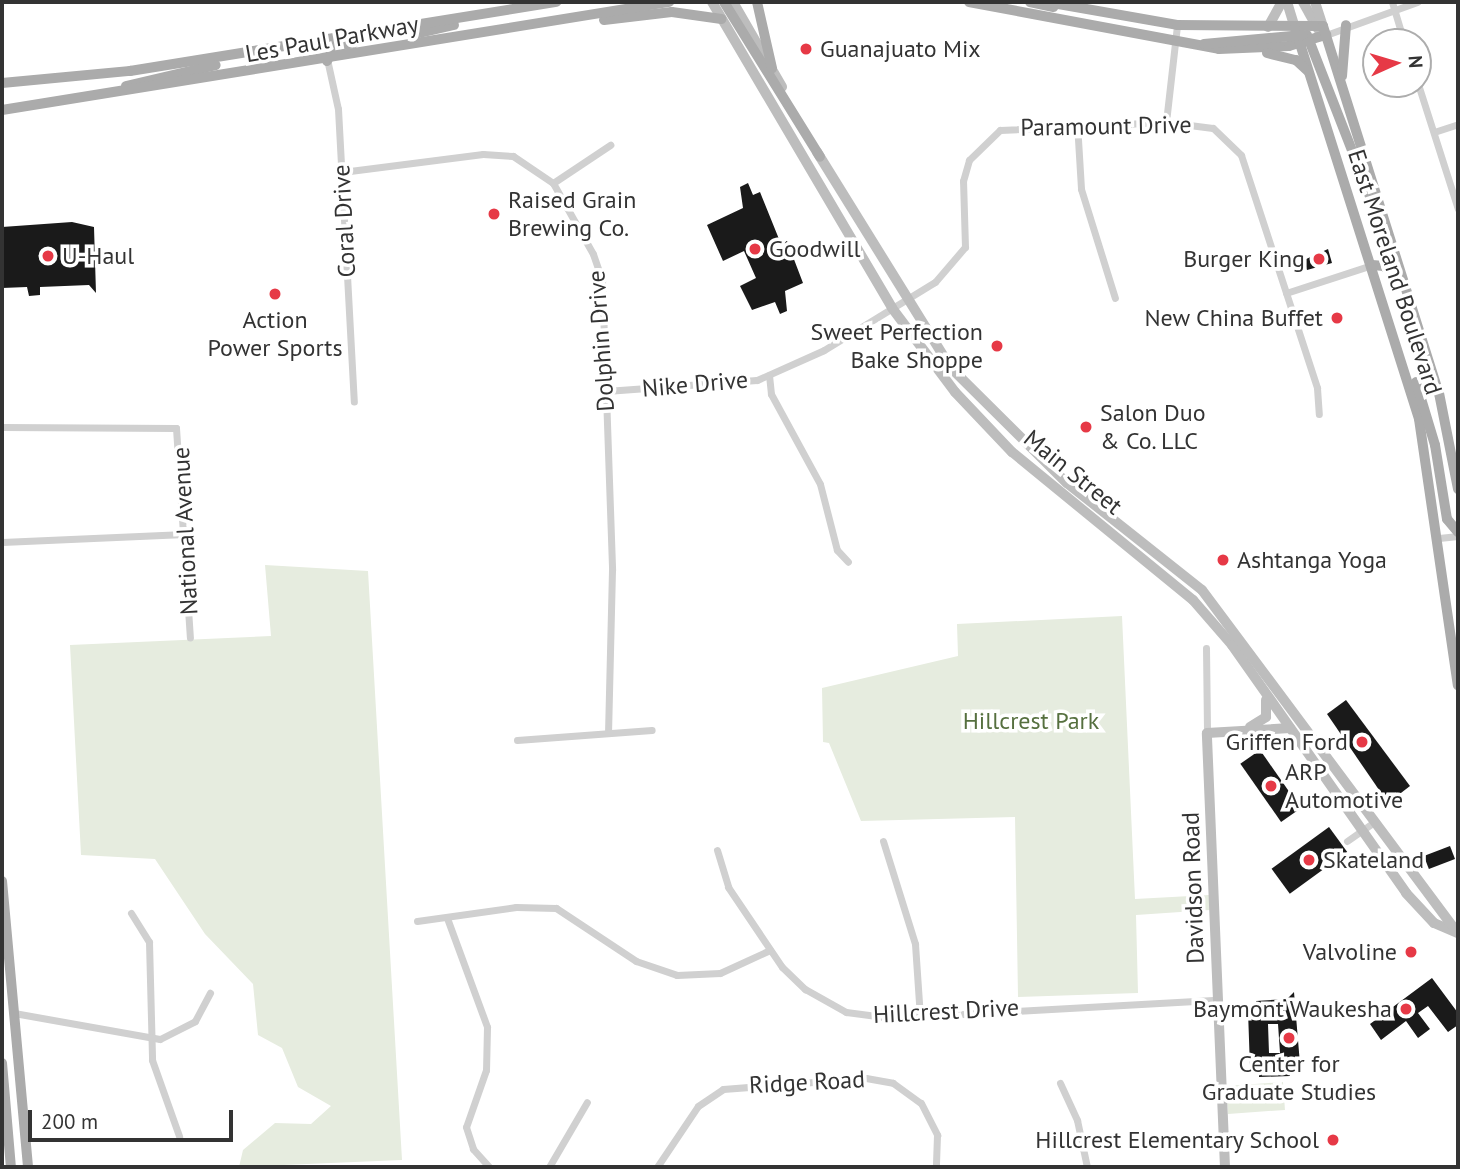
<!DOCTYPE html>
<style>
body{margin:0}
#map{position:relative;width:1460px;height:1169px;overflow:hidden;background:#fff;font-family:"PT Sans",sans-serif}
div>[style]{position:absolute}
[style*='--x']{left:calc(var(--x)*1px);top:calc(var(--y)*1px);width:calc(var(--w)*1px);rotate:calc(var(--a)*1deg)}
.green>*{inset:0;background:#e6ecdf;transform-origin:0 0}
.building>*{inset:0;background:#1a1a1a;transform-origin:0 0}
.street>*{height:7px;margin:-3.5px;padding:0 3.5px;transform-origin:3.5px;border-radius:3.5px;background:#d0d0d0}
.secondary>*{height:10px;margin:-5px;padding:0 5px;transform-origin:5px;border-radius:5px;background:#bdbdbd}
.primary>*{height:10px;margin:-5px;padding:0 5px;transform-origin:5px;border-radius:5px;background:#ababab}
.dots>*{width:19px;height:19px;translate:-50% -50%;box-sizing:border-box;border:4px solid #fff;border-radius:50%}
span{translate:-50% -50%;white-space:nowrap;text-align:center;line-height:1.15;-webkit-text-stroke:7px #fff;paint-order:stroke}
.street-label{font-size:24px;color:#333}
.poi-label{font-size:24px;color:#333}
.left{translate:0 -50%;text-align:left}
.right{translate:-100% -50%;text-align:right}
.park-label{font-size:24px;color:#56703f}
.frame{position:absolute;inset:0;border:4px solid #333;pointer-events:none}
.north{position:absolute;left:1362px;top:28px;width:70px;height:70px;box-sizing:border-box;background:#fff;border:2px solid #adadad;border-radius:50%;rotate:86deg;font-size:19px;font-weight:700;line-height:28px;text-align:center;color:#333}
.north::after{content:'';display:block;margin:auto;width:24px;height:32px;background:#e63946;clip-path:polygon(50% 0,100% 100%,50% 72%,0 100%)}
.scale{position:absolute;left:28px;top:1110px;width:205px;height:32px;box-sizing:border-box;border:4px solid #333;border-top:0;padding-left:9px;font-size:21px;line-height:24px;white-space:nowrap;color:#333;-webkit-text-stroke:5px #fff;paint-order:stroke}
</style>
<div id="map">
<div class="green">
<div style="clip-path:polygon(265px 565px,368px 571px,402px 1160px,239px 1167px,243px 1150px,275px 1123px,311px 1124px,331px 1106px,298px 1087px,282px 1048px,258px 1035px,253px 984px,205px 934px,155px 859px,81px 855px,70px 645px,271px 636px)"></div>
<div style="clip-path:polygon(1122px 616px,1135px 899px,1209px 895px,1210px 910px,1136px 915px,1138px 993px,1018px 997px,1015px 817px,861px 821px,829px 743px,823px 742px,822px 688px,958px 656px,957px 624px)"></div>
<div style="left:1283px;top:1082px;width:28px;height:57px;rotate:86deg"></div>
</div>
<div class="building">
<div style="clip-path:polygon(748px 183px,753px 195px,760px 192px,781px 244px,787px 241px,803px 283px,785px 291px,787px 311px,780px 314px,775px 302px,752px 310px,740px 286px,756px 278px,744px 251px,723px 261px,707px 225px,743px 208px,740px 187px)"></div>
<div style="clip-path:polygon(72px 222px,94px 227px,96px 293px,89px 285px,40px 287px,40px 295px,29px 296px,27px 287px,2px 288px,2px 227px)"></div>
<div style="clip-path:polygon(1328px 249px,1332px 263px,1307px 270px,1304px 260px)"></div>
<div style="clip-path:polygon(1346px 700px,1410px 786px,1388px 803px,1327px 714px)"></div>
<div style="left:1260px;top:750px;width:71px;height:24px;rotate:55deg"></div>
<div style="left:1329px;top:827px;width:31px;height:71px;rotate:54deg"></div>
<div style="left:1450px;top:846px;width:14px;height:28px;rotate:69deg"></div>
<div style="clip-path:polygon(1432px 978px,1458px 1013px,1458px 1025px,1448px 1032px,1428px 1006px,1418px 1013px,1430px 1029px,1418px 1038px,1406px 1021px,1381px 1040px,1370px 1024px)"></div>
<div style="clip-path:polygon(evenodd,1294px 992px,1300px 1064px,1290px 1065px,1290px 1076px,1259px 1077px,1259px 1067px,1250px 1068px,1248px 1011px,1256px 1011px,1256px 1001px,1287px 999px,1294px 992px,1268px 1024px,1278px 1024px,1280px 1053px,1269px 1053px,1268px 1024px)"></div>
</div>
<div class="street">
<div style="--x:1392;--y:2;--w:42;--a:73.3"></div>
<div style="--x:1326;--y:35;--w:97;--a:-19.9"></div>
<div style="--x:323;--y:41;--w:70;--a:77.6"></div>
<div style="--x:338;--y:109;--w:293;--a:86.9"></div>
<div style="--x:1418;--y:84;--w:131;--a:72.3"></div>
<div style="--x:1166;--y:122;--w:98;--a:-83.5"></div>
<div style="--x:1077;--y:123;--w:66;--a:86.5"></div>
<div style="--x:1081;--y:189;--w:114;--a:72.7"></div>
<div style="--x:1434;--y:132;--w:25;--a:-18"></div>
<div style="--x:342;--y:172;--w:142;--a:-7.3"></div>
<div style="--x:483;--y:154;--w:30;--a:4"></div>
<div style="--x:513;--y:156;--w:48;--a:34"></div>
<div style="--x:553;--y:183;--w:81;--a:60.6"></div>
<div style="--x:593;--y:254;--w:28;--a:71"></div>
<div style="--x:602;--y:280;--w:290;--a:88"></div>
<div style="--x:612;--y:570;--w:163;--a:91.4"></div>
<div style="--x:553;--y:183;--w:69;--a:-33.7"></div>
<div style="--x:1286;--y:293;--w:90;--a:-18"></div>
<div style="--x:769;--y:375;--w:19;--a:84"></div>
<div style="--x:771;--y:394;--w:102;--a:61.4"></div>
<div style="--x:820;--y:484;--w:68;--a:75.6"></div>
<div style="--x:837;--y:550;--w:16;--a:47"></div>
<div style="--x:606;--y:391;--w:151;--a:-4.2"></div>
<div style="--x:757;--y:380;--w:73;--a:-24.1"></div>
<div style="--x:824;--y:350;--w:130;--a:-31.5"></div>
<div style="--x:935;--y:282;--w:46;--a:-49.4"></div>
<div style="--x:965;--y:247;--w:66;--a:-91.7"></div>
<div style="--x:963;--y:181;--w:22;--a:-74"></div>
<div style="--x:969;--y:160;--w:43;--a:-44.1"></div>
<div style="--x:1000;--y:130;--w:166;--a:-2.8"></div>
<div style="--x:1166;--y:122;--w:47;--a:7.3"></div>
<div style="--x:1213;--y:128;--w:39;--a:44"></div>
<div style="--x:1241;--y:155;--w:245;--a:71.9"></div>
<div style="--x:1317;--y:388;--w:26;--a:86"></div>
<div style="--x:2;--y:427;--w:174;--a:0.3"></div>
<div style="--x:176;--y:428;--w:210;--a:86.2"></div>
<div style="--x:1439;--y:538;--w:19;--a:-6"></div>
<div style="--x:2;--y:542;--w:183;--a:-2.5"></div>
<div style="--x:1206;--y:648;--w:85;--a:89.3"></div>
<div style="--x:517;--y:740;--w:135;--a:-4.2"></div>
<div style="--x:883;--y:841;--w:108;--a:72.7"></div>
<div style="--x:915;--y:944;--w:73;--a:86.1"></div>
<div style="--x:1347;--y:841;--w:32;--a:-35"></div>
<div style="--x:717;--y:850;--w:39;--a:73"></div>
<div style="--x:728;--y:887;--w:97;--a:56"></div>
<div style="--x:782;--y:967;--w:32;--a:44"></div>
<div style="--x:805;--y:989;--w:47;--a:29.3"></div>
<div style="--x:846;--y:1012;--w:46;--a:7.4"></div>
<div style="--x:892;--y:1018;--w:326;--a:-3.2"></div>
<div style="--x:131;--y:913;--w:34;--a:58"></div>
<div style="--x:149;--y:942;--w:118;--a:88.5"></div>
<div style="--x:152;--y:1060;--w:81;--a:70.4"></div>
<div style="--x:447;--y:918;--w:116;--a:69.8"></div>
<div style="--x:487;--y:1027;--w:43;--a:91.3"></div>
<div style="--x:486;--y:1070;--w:60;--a:109.3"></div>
<div style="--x:466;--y:1127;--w:23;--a:72"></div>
<div style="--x:473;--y:1149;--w:24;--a:48"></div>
<div style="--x:417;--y:921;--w:100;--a:-8"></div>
<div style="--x:516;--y:907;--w:40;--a:1.4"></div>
<div style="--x:556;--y:908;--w:96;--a:33.5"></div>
<div style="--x:636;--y:961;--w:43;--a:18.9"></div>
<div style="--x:677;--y:975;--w:43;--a:-2.7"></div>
<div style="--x:720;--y:973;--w:55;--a:-24.7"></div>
<div style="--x:14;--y:1013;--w:148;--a:10.1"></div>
<div style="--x:160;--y:1039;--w:39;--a:-27"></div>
<div style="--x:195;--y:1021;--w:32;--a:-62"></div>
<div style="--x:1060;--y:1083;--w:41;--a:65.3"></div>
<div style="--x:1077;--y:1120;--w:48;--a:78"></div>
<div style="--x:549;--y:1167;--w:75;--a:-59.7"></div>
<div style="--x:657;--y:1167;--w:73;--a:-56.1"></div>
<div style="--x:698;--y:1106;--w:30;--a:-34"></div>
<div style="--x:723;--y:1089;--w:143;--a:-4.4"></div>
<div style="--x:866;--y:1078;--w:27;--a:10"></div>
<div style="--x:893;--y:1083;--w:34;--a:36"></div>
<div style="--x:921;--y:1103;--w:36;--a:63"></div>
<div style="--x:937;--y:1135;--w:32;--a:92"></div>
</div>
<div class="secondary">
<div style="--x:712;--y:2;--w:355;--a:59.5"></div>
<div style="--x:892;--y:308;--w:105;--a:53.1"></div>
<div style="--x:955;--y:392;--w:83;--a:46.5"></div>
<div style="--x:1012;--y:452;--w:234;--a:39.3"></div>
<div style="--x:1193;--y:600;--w:60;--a:49.1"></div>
<div style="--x:1232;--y:645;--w:303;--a:54.9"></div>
<div style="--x:1406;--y:893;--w:41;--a:47"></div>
<div style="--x:1434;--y:923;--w:26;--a:23"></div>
<div style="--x:733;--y:2;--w:98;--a:60"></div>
<div style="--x:1287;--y:2;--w:27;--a:73"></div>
<div style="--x:1303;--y:2;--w:31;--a:61"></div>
<div style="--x:1315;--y:2;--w:25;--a:72"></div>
<div style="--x:1268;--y:27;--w:29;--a:-61"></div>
<div style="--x:817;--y:152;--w:254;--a:58.2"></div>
<div style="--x:951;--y:368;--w:163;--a:44.8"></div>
<div style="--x:1067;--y:483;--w:172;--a:38.4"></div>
<div style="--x:1202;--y:590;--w:423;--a:53.3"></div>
<div style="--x:1250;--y:727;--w:19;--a:-32"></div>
<div style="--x:1266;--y:717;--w:17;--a:-90"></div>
<div style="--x:1225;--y:1167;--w:434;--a:-92.4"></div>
<div style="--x:1207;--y:733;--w:83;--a:-3.4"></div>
</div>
<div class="primary">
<div style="--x:724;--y:2;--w:182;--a:58.2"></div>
<div style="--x:757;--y:2;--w:68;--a:77.2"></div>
<div style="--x:969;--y:2;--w:254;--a:10.6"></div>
<div style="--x:1219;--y:49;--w:70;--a:-2.5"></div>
<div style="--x:1289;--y:46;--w:39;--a:-17"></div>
<div style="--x:1030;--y:2;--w:24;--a:12"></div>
<div style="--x:1047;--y:2;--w:132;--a:10"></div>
<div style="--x:1177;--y:25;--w:146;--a:0.4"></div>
<div style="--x:604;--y:20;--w:68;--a:-6.7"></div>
<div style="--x:672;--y:12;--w:50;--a:8"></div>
<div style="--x:1323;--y:26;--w:385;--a:72.5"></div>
<div style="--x:1439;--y:393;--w:98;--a:78.8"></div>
<div style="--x:1295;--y:28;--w:410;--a:72.4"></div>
<div style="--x:1419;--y:419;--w:269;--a:81.7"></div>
<div style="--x:415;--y:34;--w:40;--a:-13"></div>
<div style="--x:1307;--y:35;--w:179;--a:68.7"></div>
<div style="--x:1204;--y:44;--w:99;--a:-5.2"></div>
<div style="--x:1267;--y:53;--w:30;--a:14"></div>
<div style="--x:1296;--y:60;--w:16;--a:43"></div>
<div style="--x:327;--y:61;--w:16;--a:-63"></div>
<div style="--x:334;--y:47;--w:20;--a:-11"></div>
<div style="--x:1342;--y:76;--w:51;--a:-85.5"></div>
<div style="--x:2;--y:83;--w:129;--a:-5.4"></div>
<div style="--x:130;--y:71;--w:432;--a:-9.2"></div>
<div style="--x:126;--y:86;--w:92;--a:-13.1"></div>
<div style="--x:2;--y:110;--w:676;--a:-9.2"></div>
<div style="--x:1372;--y:265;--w:12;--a:5"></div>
<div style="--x:1384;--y:266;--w:30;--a:45"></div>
<div style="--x:1416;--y:382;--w:66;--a:73.2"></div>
<div style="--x:1435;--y:445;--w:75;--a:80.8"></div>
<div style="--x:1447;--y:519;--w:17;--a:50"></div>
<div style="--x:2;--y:881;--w:287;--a:84.8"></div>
<div style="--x:2;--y:1063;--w:104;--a:85.1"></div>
</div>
<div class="dots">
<div style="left:806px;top:49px;background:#e63946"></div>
<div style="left:494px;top:214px;background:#e63946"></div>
<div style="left:755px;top:249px;background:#e63946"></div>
<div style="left:48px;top:256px;background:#e63946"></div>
<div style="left:1319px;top:259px;background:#e63946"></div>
<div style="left:275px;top:294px;background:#e63946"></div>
<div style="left:1337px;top:318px;background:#e63946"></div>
<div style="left:997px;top:346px;background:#e63946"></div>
<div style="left:1086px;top:427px;background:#e63946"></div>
<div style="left:1223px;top:560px;background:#e63946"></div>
<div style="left:1362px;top:742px;background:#e63946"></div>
<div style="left:1271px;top:786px;background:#e63946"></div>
<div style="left:1309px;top:860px;background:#e63946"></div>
<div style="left:1411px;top:952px;background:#e63946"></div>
<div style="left:1406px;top:1009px;background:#e63946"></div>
<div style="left:1289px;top:1038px;background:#e63946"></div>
<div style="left:1333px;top:1140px;background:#e63946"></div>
</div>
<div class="street-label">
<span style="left:332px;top:39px;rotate:-10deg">Les Paul Parkway</span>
<span style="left:1106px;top:126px;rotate:-1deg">Paramount Drive</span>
<span style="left:344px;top:221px;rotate:-93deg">Coral Drive</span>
<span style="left:1395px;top:272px;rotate:72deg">East Moreland Boulevard</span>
<span style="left:601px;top:341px;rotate:-94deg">Dolphin Drive</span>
<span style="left:695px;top:384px;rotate:-5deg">Nike Drive</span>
<span style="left:1073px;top:472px;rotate:39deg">Main Street</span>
<span style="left:185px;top:531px;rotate:-93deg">National Avenue</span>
<span style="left:1193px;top:888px;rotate:-92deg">Davidson Road</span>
<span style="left:946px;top:1011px;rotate:-3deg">Hillcrest Drive</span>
<span style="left:807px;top:1082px;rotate:-3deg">Ridge Road</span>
</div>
<div class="poi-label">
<span class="left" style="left:820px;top:49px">Guanajuato Mix</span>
<span class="left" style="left:508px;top:214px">Raised Grain<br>Brewing Co.</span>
<span class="left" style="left:769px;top:249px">Goodwill</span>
<span class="left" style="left:62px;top:256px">U-Haul</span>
<span class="right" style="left:1305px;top:259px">Burger King</span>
<span class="right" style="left:1323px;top:318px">New China Buffet</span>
<span style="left:275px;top:334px">Action<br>Power Sports</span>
<span class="right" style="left:983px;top:346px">Sweet Perfection<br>Bake Shoppe</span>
<span class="left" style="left:1100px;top:427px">Salon Duo<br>&amp; Co. LLC</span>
<span class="left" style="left:1237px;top:560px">Ashtanga Yoga</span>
<span class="right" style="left:1348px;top:742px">Griffen Ford</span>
<span class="left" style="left:1285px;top:786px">ARP<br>Automotive</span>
<span class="left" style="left:1323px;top:860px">Skateland</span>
<span class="right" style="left:1397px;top:952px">Valvoline</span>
<span class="right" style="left:1392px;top:1009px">Baymont Waukesha</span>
<span style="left:1289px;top:1078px">Center for<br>Graduate Studies</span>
<span class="right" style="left:1319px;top:1140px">Hillcrest Elementary School</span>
</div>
<div class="park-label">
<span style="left:1031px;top:721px">Hillcrest Park</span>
</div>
<div class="frame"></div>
<div class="north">N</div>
<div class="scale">200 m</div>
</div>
